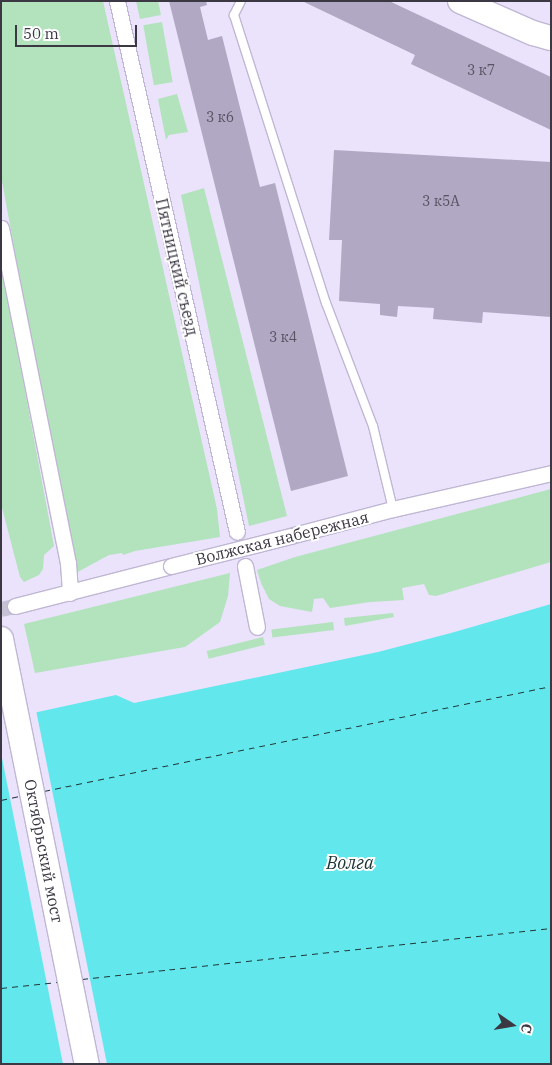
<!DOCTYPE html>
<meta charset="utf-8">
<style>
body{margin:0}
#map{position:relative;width:552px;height:1065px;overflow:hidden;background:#eae3fb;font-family:"IBM Plex Serif",serif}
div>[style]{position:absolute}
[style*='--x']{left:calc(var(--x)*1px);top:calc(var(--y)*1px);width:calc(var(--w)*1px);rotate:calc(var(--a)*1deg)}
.green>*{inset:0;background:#b2e3bd;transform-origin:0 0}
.water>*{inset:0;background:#62e7ed}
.pier>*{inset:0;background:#eae3fb}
.ferry>*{height:1px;margin-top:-0.5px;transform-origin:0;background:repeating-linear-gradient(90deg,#203738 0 6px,transparent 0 11px)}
.building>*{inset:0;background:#b1a8c4}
.street-tunnel>*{height:15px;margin-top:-7.5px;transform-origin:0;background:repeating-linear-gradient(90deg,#c7c1d6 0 15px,transparent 0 23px)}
.roads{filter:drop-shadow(1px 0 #c0b7d4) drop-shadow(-1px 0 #c0b7d4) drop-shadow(0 1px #c0b7d4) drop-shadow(0 -1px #c0b7d4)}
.lane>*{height:8px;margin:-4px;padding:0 4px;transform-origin:4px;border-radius:4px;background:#fff}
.street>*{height:15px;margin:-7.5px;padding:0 7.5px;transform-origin:7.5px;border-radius:7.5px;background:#fff}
.primary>*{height:24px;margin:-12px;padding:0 12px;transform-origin:12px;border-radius:12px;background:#fff}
.bridges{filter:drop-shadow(1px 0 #c0b7d4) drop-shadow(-1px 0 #c0b7d4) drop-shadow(0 1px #c0b7d4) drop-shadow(0 -1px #c0b7d4)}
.street-bridge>*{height:15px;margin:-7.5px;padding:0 7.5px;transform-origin:7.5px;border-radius:7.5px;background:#fff}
span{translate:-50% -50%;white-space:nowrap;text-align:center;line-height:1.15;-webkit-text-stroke:4px #fff;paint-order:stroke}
.number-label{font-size:14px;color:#585363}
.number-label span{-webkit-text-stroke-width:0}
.street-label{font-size:16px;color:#3b3743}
.water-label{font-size:18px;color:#203738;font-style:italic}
.frame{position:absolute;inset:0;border:2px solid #3b3743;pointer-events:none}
.north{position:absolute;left:487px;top:1000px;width:50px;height:50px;-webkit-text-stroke:4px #fff;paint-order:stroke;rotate:103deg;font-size:14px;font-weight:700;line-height:20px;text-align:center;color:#3b3743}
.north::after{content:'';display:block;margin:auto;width:18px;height:22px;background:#3b3743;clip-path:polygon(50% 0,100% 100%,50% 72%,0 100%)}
.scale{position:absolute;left:15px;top:25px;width:122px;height:22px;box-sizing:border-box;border:2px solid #3b3743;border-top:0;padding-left:6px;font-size:15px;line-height:18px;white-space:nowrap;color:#3b3743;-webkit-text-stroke:4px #fff;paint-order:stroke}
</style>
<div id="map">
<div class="green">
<div style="clip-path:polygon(1px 1px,103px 1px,217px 509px,220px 537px,135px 551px,123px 555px,122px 553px,109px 555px,74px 574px,1px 176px)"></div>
<div style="clip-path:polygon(136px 1px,158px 1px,161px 15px,140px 19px)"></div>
<div style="left:162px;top:22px;width:61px;height:19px;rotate:80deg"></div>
<div style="clip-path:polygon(177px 94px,188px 132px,169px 135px,166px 140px,158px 99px)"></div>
<div style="clip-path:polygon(204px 188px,287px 516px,249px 526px,181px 195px)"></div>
<div style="clip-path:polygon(1px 262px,54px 546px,44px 555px,43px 569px,39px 575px,24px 582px,20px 577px,1px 504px)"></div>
<div style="clip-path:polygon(551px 489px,551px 562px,436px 596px,429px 595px,424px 584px,402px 588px,404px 600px,370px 602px,330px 608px,323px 598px,314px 599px,312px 612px,280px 606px,269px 599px,261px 583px,257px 570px,295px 557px)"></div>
<div style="clip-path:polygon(230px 573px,228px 596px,220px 622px,185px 647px,35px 673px,24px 624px)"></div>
<div style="clip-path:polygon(393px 613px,394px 617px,345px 626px,344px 618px)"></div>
<div style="left:333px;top:622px;width:8px;height:62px;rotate:83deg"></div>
<div style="left:263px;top:637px;width:8px;height:58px;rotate:76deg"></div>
</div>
<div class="water">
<div style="clip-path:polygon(551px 604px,551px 1064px,1px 1064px,1px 720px,116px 695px,134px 703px,378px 652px,451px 633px)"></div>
</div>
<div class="pier">
<div style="clip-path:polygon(36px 710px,107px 1064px,63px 1064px,1px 753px,1px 717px)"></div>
</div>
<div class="ferry">
<div style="--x:44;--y:791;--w:518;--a:-11.7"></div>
<div style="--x:1;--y:800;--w:19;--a:-12"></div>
<div style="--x:82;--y:979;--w:472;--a:-6.2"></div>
<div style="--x:1;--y:988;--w:57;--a:-6"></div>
</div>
<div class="building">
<div style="clip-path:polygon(169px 1px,206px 1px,207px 5px,200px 7px,208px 40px,222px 36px,260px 187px,275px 183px,348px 476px,291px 491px)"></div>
<div style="clip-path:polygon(302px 1px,389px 1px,551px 77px,551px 130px,411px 64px,415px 55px)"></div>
<div style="clip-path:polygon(334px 150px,551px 162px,551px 317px,483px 312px,482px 323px,433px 319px,434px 308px,398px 306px,397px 317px,380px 315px,380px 304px,339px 301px,342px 240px,329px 240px)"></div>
</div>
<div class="street-tunnel">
<div style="--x:1;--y:609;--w:14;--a:-12"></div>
</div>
<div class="roads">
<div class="lane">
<div style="--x:241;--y:1;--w:16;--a:117"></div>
<div style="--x:234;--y:15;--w:302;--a:72.3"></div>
<div style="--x:326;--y:303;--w:132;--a:69.1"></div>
<div style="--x:373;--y:426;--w:85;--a:76.5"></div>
</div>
<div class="street">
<div style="--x:117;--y:1;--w:544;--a:77.27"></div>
<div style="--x:1;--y:228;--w:342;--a:78.7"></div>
<div style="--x:68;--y:563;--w:30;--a:86"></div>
<div style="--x:290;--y:536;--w:106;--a:-14.7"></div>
<div style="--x:393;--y:509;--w:162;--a:-12.8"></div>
<div style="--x:245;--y:566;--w:62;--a:78.9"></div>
<div style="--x:15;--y:606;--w:161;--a:-14.4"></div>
</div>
<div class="primary">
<div style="--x:460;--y:1;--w:80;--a:23.7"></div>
<div style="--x:533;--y:33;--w:19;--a:16"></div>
<div style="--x:1;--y:639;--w:434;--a:78.6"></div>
</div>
</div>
<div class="bridges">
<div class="street-bridge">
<div style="--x:171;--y:566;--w:123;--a:-14.1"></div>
</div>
</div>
<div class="number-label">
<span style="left:481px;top:70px">3 к7</span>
<span style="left:220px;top:117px">3 к6</span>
<span style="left:441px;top:201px">3 к5А</span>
<span style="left:283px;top:337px">3 к4</span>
</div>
<div class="street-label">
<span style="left:177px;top:267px;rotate:77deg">Пятницкий съезд</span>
<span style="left:282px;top:538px;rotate:-14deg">Волжская набережная</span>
<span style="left:44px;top:851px;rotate:79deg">Октябрьский мост</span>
</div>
<div class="water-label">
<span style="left:350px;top:863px">Волга</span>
</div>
<div class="frame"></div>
<div class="north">С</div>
<div class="scale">50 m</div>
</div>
